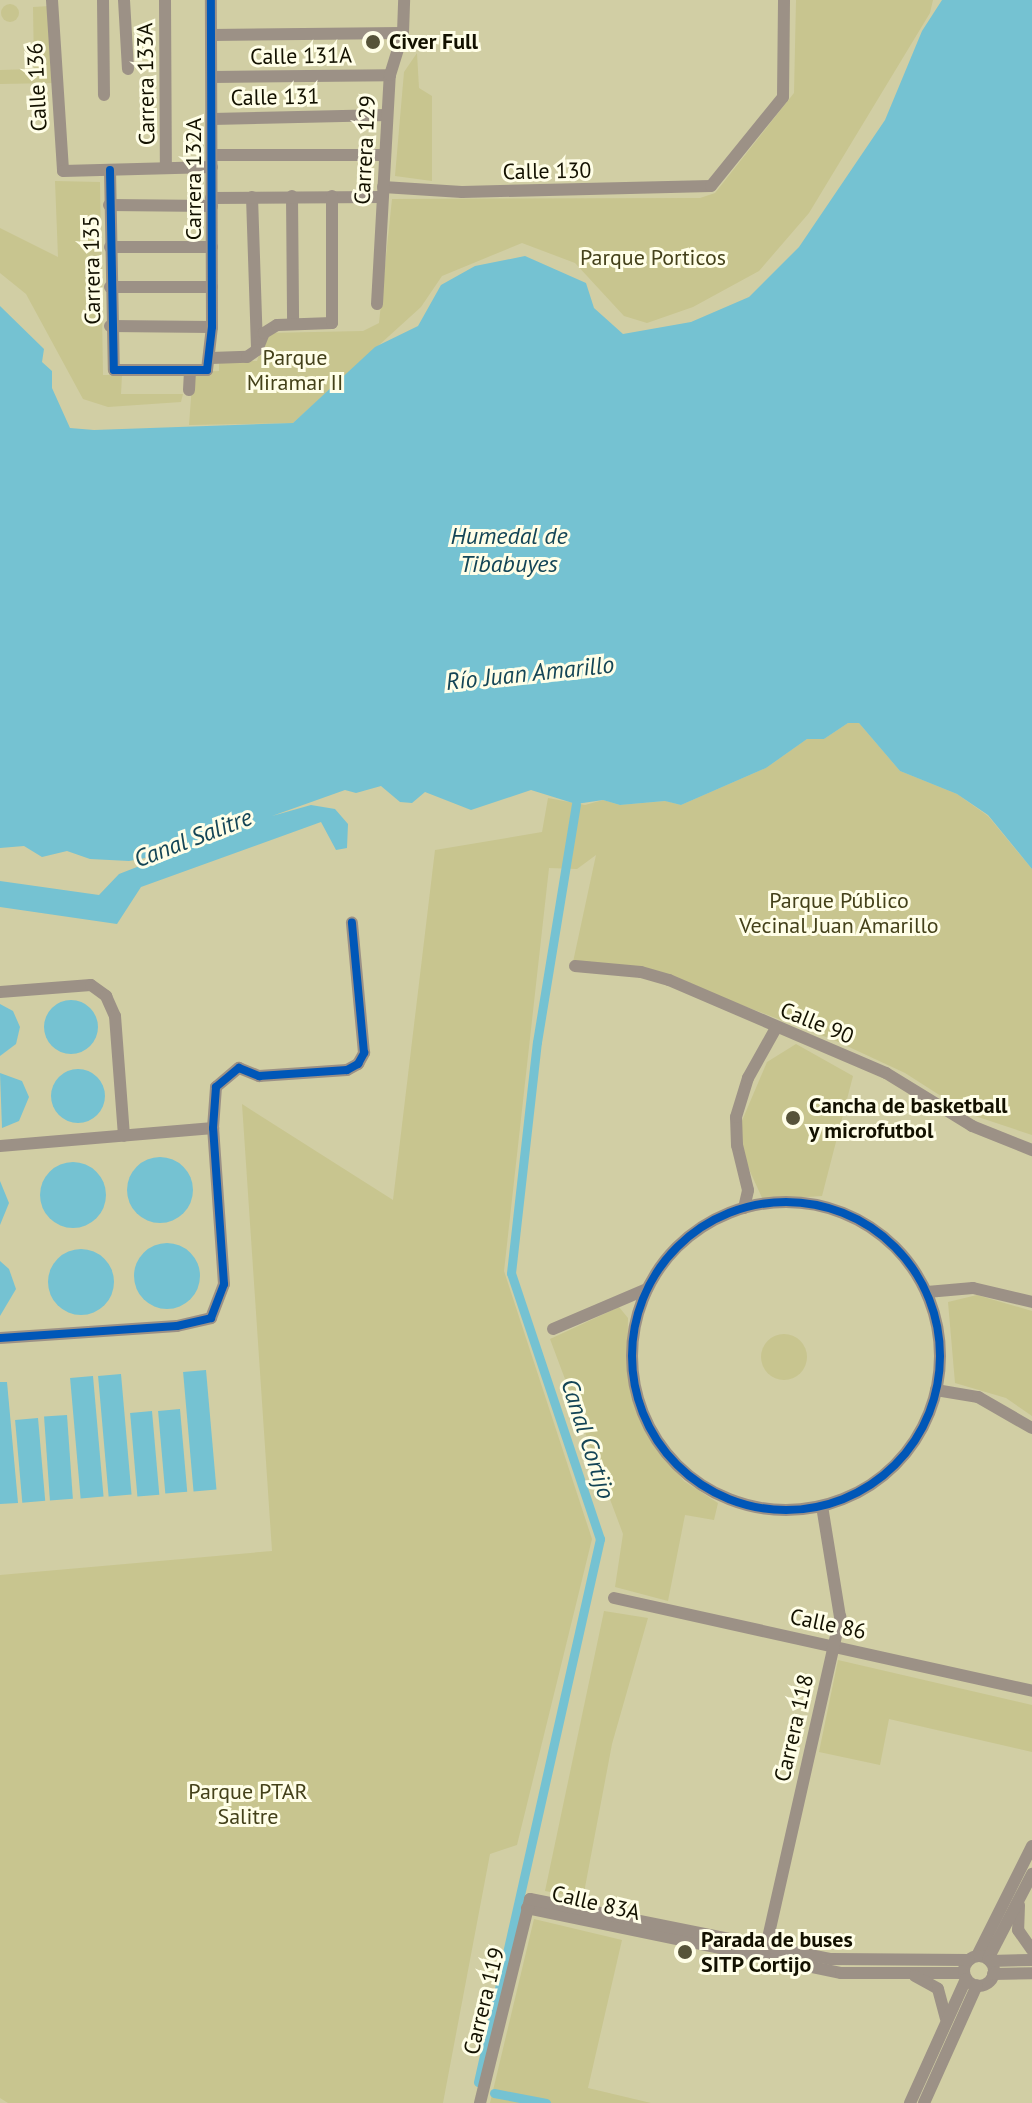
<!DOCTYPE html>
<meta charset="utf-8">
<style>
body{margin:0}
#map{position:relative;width:1032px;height:2103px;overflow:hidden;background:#d1cea4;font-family:"PT Sans",sans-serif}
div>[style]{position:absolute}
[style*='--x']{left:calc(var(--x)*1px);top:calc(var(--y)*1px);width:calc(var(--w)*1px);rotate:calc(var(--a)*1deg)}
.green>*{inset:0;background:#c8c58f}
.round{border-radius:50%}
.water>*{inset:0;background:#75c2d2;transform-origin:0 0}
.canal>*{height:9px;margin:-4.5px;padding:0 4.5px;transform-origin:4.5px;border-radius:4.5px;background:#75c2d2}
.minor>*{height:12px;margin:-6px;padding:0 6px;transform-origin:6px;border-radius:6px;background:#9c9186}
.minor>.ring{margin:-6px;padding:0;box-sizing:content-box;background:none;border:12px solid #9c9186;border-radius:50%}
.cycleway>*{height:8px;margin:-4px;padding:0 4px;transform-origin:4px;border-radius:4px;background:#0057b8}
.cycleway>.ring{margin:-4px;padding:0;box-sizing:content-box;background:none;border:8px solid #0057b8;border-radius:50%}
.dots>*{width:22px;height:22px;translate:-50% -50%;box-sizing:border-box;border:4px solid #fffee7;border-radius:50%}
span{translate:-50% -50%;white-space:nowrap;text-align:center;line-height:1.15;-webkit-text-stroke:6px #fffee7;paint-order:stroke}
.poi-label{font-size:22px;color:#131100;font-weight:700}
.left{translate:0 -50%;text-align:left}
.street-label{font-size:22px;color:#131100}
.park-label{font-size:22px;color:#44411a}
.water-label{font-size:24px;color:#144556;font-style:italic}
</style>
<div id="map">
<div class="green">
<div style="clip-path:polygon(796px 0,933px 0,930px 13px,809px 213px,759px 271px,693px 307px,647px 323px,624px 316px,575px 263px,522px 243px,442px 276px,421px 307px,293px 423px,189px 425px,193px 372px,219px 371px,219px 361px,257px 361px,266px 333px,363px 331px,379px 323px,392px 199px,700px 198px,715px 193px,794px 93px)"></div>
<div class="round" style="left:1px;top:4px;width:18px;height:18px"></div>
<div style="clip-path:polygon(50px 6px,55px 83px,0 84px,0 70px,34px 69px,33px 7px)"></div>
<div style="clip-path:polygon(417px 53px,419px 88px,432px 96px,432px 181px,395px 176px,404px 72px)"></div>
<div style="clip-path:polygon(55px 181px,100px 182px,103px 375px,122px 375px,121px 394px,183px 394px,181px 402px,108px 407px,83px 399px,26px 294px,0 273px,0 228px,58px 257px)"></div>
<div style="clip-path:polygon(848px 723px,859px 723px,900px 771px,957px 794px,988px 816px,1032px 869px,1032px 1135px,969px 1114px,905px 1073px,834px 1040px,704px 991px,573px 962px,596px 855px,577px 869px,549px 868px,504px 1271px,592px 1539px,517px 1845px,490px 1854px,443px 2103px,8px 2103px,0 2098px,0 1575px,272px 1551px,242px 1104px,393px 1200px,435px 850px,542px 832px,548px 798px,585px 805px,603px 800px,620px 805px,666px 801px,681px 805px,766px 768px,807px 739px,824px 739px)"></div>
<div style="clip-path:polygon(796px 1044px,853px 1076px,822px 1196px,763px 1200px,743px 1156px,741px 1123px,767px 1062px)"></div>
<div style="clip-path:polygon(977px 1295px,1032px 1311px,1032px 1416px,1006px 1398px,955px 1383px,948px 1302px)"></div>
<div style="clip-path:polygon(619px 1307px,628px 1318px,627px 1370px,647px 1434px,684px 1481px,718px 1503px,714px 1520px,685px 1515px,668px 1601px,615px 1587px,623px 1534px,550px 1339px)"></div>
<div class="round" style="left:761px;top:1334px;width:46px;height:46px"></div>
<div style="clip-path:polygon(604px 1611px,648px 1618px,612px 1744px,583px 1898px,545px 1891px)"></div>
<div style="clip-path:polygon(838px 1660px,1032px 1705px,1032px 1752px,889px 1719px,880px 1765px,819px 1752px)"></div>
<div style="clip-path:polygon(534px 1919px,622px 1940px,588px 2088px,651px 2103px,490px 2103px)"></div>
</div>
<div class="water">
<div style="clip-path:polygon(942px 0,1032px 0,1032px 869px,988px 815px,957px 794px,900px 771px,859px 723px,848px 723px,824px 739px,807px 739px,766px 768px,681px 805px,665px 801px,620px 805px,603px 800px,576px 804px,531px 790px,471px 810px,425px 792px,412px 803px,400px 802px,381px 786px,356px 793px,345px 790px,272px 816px,311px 805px,335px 809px,348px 824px,347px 848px,336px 850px,321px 822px,141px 887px,117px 924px,0 907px,0 881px,99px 895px,119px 874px,173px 853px,129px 861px,90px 859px,67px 851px,42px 857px,24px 846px,0 848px,0 306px,44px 349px,42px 362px,52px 371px,52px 388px,70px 428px,94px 430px,293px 423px,375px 347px,418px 326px,441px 285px,475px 266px,525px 256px,586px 283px,594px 308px,623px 334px,691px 322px,749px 297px,799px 247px,885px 120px,922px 31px)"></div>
<div class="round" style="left:44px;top:1000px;width:54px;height:54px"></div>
<div style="clip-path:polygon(0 1004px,13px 1011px,20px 1027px,16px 1044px,0 1056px)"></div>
<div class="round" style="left:51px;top:1069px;width:54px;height:54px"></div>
<div style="clip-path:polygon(0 1073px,22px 1081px,29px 1097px,19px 1121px,2px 1128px)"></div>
<div class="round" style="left:127px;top:1157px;width:66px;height:66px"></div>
<div class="round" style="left:40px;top:1162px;width:66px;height:66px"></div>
<div style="clip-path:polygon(0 1181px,9px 1203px,0 1225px)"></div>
<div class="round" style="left:134px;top:1243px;width:66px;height:66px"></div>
<div class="round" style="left:48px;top:1249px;width:66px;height:66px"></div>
<div style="clip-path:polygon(0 1261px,9px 1269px,16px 1289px,0 1316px)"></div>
<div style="left:206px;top:1370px;width:120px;height:23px;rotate:85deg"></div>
<div style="left:121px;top:1374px;width:121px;height:23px;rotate:85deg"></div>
<div style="left:93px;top:1376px;width:121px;height:23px;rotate:85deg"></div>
<div style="clip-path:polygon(0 1382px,7px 1382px,18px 1503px,0 1504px)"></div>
<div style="left:180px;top:1409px;width:83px;height:22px;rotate:85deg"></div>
<div style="left:152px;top:1411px;width:84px;height:22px;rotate:85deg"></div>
<div style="left:67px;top:1415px;width:84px;height:23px;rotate:86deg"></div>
<div style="left:38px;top:1418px;width:83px;height:23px;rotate:85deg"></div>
</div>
<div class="canal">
<div style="--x:478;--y:2082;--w:557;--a:-77.34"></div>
<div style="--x:600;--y:1539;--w:280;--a:-108.5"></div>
<div style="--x:511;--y:1273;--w:232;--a:-83.6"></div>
<div style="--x:537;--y:1042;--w:241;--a:-80.7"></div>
<div style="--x:494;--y:2093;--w:53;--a:10.9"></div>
</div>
<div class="minor">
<div style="--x:52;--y:0;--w:171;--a:86.3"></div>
<div style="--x:63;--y:171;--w:149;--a:-1.5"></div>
<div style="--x:103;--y:0;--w:95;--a:89.4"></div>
<div style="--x:124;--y:0;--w:69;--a:86.7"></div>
<div style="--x:165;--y:0;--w:168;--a:89.7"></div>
<div style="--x:211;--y:35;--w:192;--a:-0.6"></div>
<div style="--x:212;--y:77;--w:178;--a:-0.6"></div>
<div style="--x:212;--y:119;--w:175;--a:-1.3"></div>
<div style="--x:212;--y:155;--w:173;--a:0"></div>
<div style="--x:110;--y:170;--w:200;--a:88.9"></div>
<div style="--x:114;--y:370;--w:93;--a:0"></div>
<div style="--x:207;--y:370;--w:43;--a:-83.4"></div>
<div style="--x:212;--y:327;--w:327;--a:-90.2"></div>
<div style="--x:383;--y:187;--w:79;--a:3.6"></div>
<div style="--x:462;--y:192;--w:249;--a:-1.4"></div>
<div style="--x:711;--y:186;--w:114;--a:-51"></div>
<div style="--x:783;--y:97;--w:97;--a:-89.4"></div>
<div style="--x:292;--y:196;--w:127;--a:89.5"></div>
<div style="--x:252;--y:197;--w:152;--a:88.1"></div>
<div style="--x:211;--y:198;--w:171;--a:-0.3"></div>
<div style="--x:109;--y:205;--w:103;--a:0.6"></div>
<div style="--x:110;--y:247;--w:102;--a:0"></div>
<div style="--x:110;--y:287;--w:102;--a:0"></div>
<div style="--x:377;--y:304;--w:229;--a:-86.8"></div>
<div style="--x:390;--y:75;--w:44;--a:-72.8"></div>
<div style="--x:403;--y:33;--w:33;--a:-88"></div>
<div style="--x:110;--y:326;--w:102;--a:0.6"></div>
<div style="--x:257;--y:350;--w:18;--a:-68"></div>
<div style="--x:264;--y:333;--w:15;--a:-32"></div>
<div style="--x:277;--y:325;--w:55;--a:-2.1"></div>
<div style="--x:332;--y:323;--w:127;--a:-90"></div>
<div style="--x:211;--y:358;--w:36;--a:-2"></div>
<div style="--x:247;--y:357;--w:12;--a:-35"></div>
<div style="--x:189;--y:390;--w:19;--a:-87"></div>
<div style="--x:575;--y:966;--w:66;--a:5.2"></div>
<div style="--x:641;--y:972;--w:29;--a:16"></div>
<div style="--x:669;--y:980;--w:236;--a:23.2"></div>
<div style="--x:886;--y:1073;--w:101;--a:31.6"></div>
<div style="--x:972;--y:1126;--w:65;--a:21.8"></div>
<div style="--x:0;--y:992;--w:91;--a:-4.4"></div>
<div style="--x:91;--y:985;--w:19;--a:36"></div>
<div style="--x:106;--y:996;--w:22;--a:66"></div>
<div style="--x:115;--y:1016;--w:120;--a:85.7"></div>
<div style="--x:0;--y:1146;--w:214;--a:-4.8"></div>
<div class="ring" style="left:632px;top:1202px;width:296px;height:296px"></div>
<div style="--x:744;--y:1208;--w:18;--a:-77"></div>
<div style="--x:748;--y:1190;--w:46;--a:-103.7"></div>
<div style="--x:737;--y:1145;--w:28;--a:-92"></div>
<div style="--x:736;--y:1117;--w:41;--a:-72.9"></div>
<div style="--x:748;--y:1078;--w:57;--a:-60.8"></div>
<div style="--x:927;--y:1292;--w:46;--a:-5"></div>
<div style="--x:973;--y:1288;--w:61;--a:13.3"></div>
<div style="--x:553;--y:1329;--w:102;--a:-23.1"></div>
<div style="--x:0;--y:1338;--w:177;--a:-3.9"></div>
<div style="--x:177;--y:1326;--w:35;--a:-13"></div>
<div style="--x:211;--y:1318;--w:36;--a:-69"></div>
<div style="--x:224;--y:1284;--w:156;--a:-94"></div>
<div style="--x:213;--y:1128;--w:41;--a:-85.8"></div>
<div style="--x:216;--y:1087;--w:30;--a:-40"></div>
<div style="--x:239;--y:1068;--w:22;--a:22"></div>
<div style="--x:259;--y:1076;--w:88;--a:-3.9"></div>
<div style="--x:347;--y:1070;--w:13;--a:-29"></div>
<div style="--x:358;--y:1064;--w:13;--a:-61"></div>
<div style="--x:364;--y:1053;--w:131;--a:-95.3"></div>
<div style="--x:936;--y:1390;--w:43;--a:9.5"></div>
<div style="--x:978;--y:1397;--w:62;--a:29.9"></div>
<div style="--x:614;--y:1598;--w:428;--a:12.5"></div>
<div style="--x:1019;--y:1905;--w:25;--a:92"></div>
<div style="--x:1018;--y:1930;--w:24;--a:55"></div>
<div style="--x:527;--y:1908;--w:321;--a:11.7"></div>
<div style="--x:841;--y:1973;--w:123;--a:0"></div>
<div style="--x:977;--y:1956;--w:123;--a:-63.4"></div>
<div class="ring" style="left:964px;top:1956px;width:18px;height:18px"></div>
<div style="--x:988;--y:1959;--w:96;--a:-62.6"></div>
<div style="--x:763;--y:1960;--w:352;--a:-77.3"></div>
<div style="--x:840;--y:1617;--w:112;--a:-99.2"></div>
<div style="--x:990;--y:1961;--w:42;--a:-1.4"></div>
<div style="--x:993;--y:1974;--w:39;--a:-1"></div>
<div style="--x:915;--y:1976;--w:26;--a:29"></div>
<div style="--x:938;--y:1989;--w:30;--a:75"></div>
<div style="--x:480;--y:2103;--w:210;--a:-76.2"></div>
<div style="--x:530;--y:1899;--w:307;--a:11.3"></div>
<div style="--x:831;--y:1959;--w:138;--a:0.4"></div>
<div style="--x:910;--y:2103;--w:136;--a:-65.7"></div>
<div style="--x:924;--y:2103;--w:129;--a:-65.8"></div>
</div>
<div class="cycleway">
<div style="--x:110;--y:170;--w:200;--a:88.9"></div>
<div style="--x:114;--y:370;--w:93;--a:0"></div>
<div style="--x:207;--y:370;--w:43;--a:-83.4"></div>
<div style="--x:212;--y:327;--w:327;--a:-90.2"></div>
<div class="ring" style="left:632px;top:1202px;width:300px;height:300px"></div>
<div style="--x:0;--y:1338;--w:177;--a:-3.9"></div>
<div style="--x:177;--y:1326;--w:35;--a:-13"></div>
<div style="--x:211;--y:1318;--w:36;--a:-69"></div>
<div style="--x:224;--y:1284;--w:156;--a:-94"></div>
<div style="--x:213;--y:1128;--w:41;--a:-85.8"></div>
<div style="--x:216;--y:1087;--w:30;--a:-40"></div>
<div style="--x:239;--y:1068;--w:22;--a:22"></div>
<div style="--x:259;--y:1076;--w:88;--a:-3.9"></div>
<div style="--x:347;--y:1070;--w:13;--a:-29"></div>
<div style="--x:358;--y:1064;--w:13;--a:-61"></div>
<div style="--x:364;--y:1053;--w:131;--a:-95.3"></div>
</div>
<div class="dots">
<div style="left:373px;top:42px;background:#565339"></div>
<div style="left:793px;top:1118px;background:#565339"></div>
<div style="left:685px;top:1952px;background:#565339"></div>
</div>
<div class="poi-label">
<span class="left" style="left:389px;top:42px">Civer Full</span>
<span class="left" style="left:809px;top:1118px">Cancha de basketball<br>y microfutbol</span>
<span class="left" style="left:701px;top:1952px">Parada de buses<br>SITP Cortijo</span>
</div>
<div class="street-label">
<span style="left:301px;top:56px;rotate:-1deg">Calle 131A</span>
<span style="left:146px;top:84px;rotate:-91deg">Carrera 133A</span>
<span style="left:37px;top:87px;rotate:-93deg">Calle 136</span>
<span style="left:275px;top:97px;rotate:-1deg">Calle 131</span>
<span style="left:365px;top:150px;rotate:-87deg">Carrera 129</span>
<span style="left:547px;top:171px;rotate:-1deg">Calle 130</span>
<span style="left:194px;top:179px;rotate:-90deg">Carrera 132A</span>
<span style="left:92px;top:270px;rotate:-91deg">Carrera 135</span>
<span style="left:817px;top:1023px;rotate:22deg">Calle 90</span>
<span style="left:828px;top:1624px;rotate:12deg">Calle 86</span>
<span style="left:794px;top:1728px;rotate:-77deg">Carrera 118</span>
<span style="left:596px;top:1903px;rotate:13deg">Calle 83A</span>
<span style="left:484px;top:2001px;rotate:-76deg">Carrera 119</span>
</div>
<div class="park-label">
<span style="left:653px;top:258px">Parque Porticos</span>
<span style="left:295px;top:370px">Parque<br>Miramar II</span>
<span style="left:839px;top:913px">Parque Público<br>Vecinal Juan Amarillo</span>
<span style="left:248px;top:1804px">Parque PTAR<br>Salitre</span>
</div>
<div class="water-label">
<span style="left:509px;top:550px">Humedal de<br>Tibabuyes</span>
<span style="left:530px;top:673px;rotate:-6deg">Río Juan Amarillo</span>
<span style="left:193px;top:838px;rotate:-21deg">Canal Salitre</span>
<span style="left:588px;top:1439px;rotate:72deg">Canal Cortijo</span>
</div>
</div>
